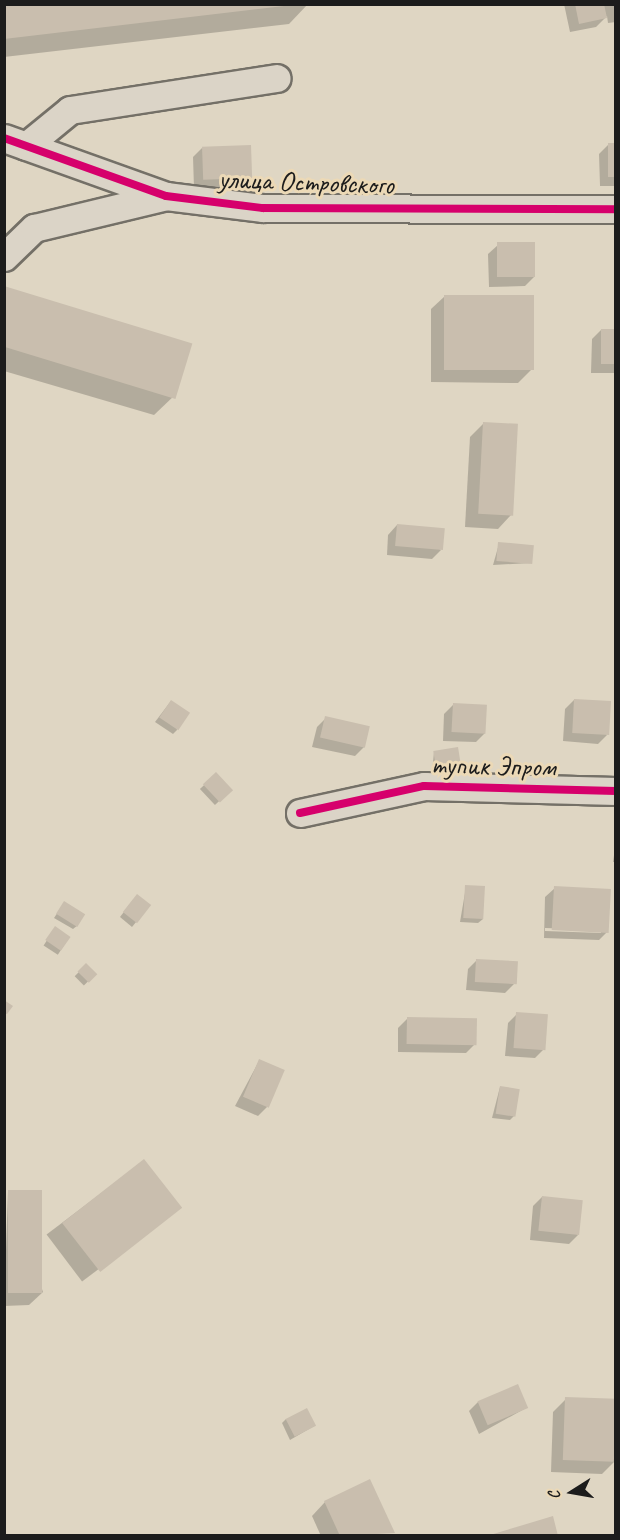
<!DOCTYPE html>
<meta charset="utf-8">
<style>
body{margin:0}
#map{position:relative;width:620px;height:1540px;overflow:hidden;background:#dfd6c3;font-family:Caveat,sans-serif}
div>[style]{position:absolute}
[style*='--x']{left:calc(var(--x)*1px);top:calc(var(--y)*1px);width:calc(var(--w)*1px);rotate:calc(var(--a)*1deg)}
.shadow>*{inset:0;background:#0003;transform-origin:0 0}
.building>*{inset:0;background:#c9beae;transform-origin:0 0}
.roads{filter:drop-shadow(2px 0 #747067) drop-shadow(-2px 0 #747067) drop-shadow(0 2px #747067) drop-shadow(0 -2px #747067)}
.minor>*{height:27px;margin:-13.5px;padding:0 13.5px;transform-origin:13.5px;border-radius:13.5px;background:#dbd4c7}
.cycleway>*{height:8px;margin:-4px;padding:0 4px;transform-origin:4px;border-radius:4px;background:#d6006c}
span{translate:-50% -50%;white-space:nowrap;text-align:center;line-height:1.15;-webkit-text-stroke:6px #ecd9b6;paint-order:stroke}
.street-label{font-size:28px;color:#1c1c1c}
.frame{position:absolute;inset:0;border:6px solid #1c1c1c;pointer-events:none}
.north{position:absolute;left:542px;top:1462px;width:60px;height:60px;-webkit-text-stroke:4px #ecd9b6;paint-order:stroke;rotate:259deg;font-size:16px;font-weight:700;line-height:24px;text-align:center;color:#1c1c1c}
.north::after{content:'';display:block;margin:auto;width:21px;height:27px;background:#1c1c1c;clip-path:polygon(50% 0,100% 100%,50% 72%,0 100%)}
</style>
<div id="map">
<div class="shadow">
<div style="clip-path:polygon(4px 4px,308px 4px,289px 24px,4px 57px)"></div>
<div style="clip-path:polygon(564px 4px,616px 4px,616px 22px,608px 23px,607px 16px,596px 27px,570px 32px)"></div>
<div style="clip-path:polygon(608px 145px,616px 145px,616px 186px,600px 186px,599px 154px)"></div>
<div style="clip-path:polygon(202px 148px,250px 178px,241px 187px,194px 188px,193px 157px)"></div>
<div style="clip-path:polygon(498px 245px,534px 277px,525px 286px,489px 287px,488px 254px)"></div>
<div style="clip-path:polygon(4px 288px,176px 394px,154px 415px,4px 371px)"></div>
<div style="clip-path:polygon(445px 296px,531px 370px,518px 383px,431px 382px,431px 309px)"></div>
<div style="clip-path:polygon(601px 330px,616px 330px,616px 373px,591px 373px,592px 339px)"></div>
<div style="clip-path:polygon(483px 424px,511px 515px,498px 529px,465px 527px,470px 437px)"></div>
<div style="clip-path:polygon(397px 525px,441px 550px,432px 559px,387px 555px,388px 535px)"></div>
<div style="clip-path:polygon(499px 544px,531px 563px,493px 565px)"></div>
<div style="clip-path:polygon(574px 700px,607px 735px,598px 744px,563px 741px,565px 709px)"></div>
<div style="clip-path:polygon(171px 701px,177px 730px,173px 734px,155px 722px)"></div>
<div style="clip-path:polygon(453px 705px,485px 733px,476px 742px,443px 741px,444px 714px)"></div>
<div style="clip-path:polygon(326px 718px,364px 747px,355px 756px,312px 747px,317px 727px)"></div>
<div style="clip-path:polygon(434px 752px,460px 766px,432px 773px)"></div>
<div style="left:216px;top:774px;width:22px;height:22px;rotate:47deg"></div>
<div style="clip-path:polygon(616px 842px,616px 862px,613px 862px)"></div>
<div style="clip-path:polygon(466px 887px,483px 919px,478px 923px,460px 922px)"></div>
<div style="clip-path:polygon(evenodd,555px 888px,608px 931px,599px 940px,544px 938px,545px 897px,555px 888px,545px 928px,601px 930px,601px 933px,545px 931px,545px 928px)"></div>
<div style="clip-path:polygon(133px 900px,149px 906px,132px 927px,120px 917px)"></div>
<div style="clip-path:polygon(64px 903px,78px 925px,73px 929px,54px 918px)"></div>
<div style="left:55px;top:928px;width:17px;height:21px;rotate:33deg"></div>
<div style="clip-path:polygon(477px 960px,514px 984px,505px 993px,466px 990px,468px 969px)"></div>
<div style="left:86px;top:965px;width:13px;height:16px;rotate:45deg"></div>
<div style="clip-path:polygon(517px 1014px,544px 1049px,535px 1058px,505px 1056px,508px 1023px)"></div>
<div style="clip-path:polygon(407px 1019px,475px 1044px,466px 1053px,398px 1052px,398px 1028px)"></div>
<div style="clip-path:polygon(259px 1061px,267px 1107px,258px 1116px,235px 1106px)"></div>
<div style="clip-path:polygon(500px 1087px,514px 1116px,510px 1120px,492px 1118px)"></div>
<div style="left:144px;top:1161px;width:59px;height:122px;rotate:53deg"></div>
<div style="clip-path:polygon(8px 1192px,43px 1292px,29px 1305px,4px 1306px)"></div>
<div style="clip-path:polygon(542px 1197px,578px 1235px,569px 1244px,530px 1240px,533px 1206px)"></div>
<div style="clip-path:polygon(566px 1399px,615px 1461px,602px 1474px,551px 1472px,553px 1412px)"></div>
<div style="clip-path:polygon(478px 1402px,526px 1408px,479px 1434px,469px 1411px)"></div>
<div style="clip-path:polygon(286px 1419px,314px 1426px,290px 1440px,282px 1423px)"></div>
<div style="clip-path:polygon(325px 1502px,393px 1532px,321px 1536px,312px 1516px)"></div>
</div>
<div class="building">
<div style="clip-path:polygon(4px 4px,284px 4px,284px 6px,4px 39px)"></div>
<div style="clip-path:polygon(575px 4px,604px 4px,607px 18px,579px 24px)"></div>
<div style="left:608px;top:143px;width:8px;height:34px"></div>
<div style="left:251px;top:145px;width:33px;height:49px;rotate:88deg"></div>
<div style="left:535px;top:242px;width:35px;height:38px;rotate:90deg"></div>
<div style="left:4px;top:286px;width:197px;height:58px;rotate:17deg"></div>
<div style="left:444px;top:295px;width:90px;height:75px"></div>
<div style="left:601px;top:329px;width:15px;height:35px"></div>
<div style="left:483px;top:422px;width:35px;height:92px;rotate:3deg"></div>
<div style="left:397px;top:524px;width:48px;height:22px;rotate:5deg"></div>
<div style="left:498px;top:542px;width:36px;height:19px;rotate:5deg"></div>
<div style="left:574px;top:699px;width:37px;height:34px;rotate:3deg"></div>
<div style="left:171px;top:700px;width:23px;height:21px;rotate:34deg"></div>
<div style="left:453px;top:703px;width:34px;height:29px;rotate:3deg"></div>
<div style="left:325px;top:716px;width:46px;height:22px;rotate:13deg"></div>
<div style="left:458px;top:747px;width:19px;height:25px;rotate:81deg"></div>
<div style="left:216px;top:772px;width:25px;height:18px;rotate:47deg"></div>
<div style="left:465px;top:885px;width:20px;height:33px;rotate:3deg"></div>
<div style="left:554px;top:886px;width:57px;height:44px;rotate:3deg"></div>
<div style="left:137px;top:894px;width:18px;height:23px;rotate:38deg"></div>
<div style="left:64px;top:901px;width:25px;height:15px;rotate:32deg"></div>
<div style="left:55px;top:926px;width:19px;height:17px;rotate:35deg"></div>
<div style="left:476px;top:959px;width:42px;height:23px;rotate:3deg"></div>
<div style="left:86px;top:963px;width:16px;height:12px;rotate:45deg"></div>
<div style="clip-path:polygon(4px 1000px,13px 1006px,7px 1014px,4px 1013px)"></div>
<div style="left:516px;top:1012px;width:32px;height:36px;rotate:4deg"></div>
<div style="left:407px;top:1017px;width:70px;height:27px;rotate:1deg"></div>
<div style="left:259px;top:1059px;width:28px;height:41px;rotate:23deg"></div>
<div style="left:500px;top:1086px;width:20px;height:28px;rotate:9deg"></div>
<div style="left:144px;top:1159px;width:62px;height:104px;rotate:52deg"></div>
<div style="left:8px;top:1190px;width:34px;height:103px"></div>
<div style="left:542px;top:1196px;width:41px;height:35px;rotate:6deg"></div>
<div style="left:518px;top:1384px;width:26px;height:44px;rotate:67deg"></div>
<div style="left:565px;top:1397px;width:51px;height:63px;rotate:2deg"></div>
<div style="left:307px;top:1408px;width:20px;height:24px;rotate:63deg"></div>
<div style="clip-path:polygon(370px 1479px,395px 1533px,340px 1536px,324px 1501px)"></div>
<div style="clip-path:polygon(553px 1516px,558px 1536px,490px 1536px,490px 1535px)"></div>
</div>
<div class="roads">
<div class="minor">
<div style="--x:4;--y:138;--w:172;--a:19.7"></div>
<div style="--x:166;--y:196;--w:98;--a:7.1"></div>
<div style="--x:263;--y:208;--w:353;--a:0.2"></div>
<div style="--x:26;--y:146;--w:57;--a:-39.3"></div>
<div style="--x:70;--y:110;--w:209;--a:-8.8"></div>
<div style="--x:4;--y:257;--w:42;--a:-44"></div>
<div style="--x:34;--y:228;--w:136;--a:-13.6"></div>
<div style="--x:300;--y:813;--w:127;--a:-12.3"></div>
<div style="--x:424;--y:786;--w:192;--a:1.5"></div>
</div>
</div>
<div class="cycleway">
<div style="--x:4;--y:138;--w:172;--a:19.7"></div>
<div style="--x:166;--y:196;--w:98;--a:7.1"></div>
<div style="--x:263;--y:208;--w:353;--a:0.2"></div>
<div style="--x:300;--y:813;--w:127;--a:-12.3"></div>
<div style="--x:424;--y:786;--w:192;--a:1.5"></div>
</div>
<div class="street-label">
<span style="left:306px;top:182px;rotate:2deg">улица Островского</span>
<span style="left:493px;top:766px;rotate:1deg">тупик Эпром</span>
</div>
<div class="frame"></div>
<div class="north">С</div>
</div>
